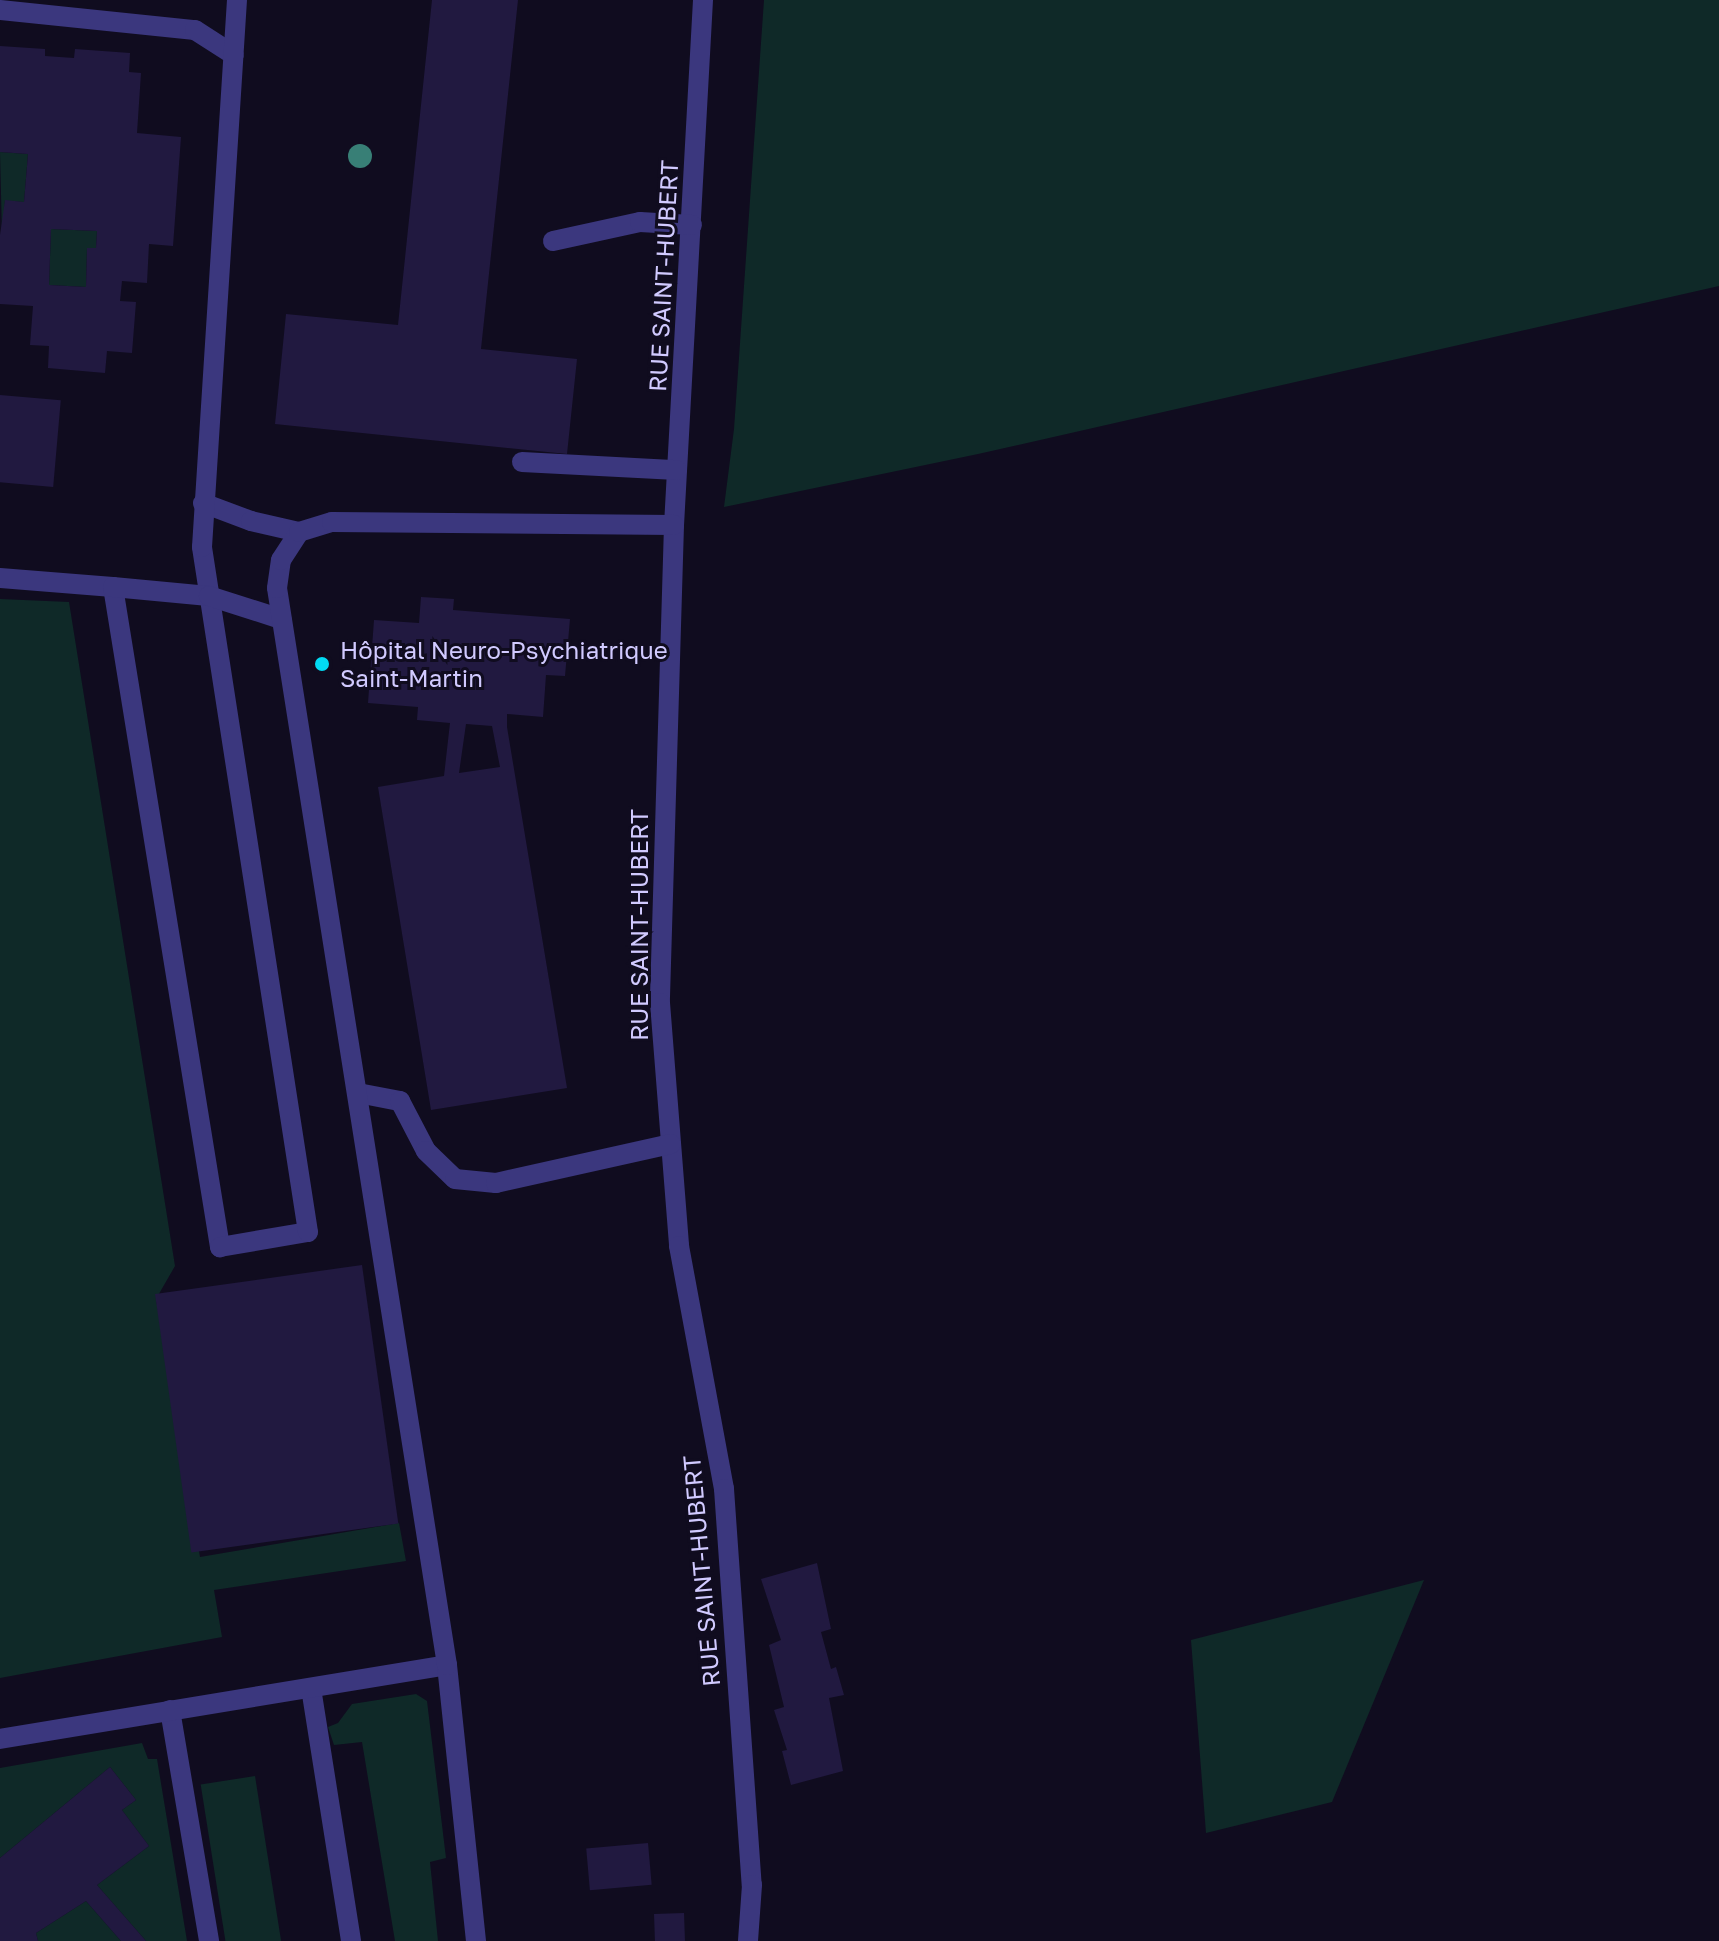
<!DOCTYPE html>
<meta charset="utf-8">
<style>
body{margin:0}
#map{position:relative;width:1719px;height:1941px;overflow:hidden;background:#100c1f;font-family:"Golos Text",sans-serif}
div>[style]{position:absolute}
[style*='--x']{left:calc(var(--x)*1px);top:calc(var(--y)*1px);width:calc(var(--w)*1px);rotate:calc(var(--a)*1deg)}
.green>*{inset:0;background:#0f2928;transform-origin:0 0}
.building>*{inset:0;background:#211940;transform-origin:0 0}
.street>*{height:20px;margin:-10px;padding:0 10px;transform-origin:10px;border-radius:10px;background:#3b377e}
.trees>*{width:24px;height:24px;margin:-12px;border-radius:50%;background:#387f76}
.dots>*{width:22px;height:22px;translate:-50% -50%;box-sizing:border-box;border:4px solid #100c1f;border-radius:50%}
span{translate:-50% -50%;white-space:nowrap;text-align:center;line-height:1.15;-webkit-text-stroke:6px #100c1f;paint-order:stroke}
.street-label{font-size:24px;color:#d1caff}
.poi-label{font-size:24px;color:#d1caff}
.left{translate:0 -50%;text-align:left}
</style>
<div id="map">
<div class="green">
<div style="clip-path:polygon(764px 0,1719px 0,1719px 286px,978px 454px,724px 507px,734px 429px)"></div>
<div style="clip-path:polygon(0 152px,28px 154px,24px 202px,5px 201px,2px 235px)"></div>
<div style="clip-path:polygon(51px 229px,97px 231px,96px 248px,87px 249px,86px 287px,49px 285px)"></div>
<div style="clip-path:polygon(0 599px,69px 602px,175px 1266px,156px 1299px,200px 1557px,399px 1523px,406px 1561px,214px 1590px,222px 1637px,0 1678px)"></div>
<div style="clip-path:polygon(1424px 1580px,1332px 1802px,1206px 1833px,1191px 1640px)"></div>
<div style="clip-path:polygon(416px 1694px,427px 1701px,446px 1858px,430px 1862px,438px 1941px,395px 1941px,362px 1742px,334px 1745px,328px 1727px,338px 1723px,352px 1704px)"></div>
<div style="clip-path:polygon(142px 1743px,148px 1759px,157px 1759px,187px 1941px,146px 1941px,97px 1885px,149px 1846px,122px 1810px,136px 1800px,110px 1767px,0 1858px,0 1768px)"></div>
<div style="left:255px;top:1776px;width:167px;height:55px;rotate:81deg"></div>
<div style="clip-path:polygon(86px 1901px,121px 1941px,38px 1941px,36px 1933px)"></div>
</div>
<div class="building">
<div style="clip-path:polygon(432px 0,518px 0,481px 349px,577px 359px,567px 454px,275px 424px,286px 314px,398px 325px)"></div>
<div style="clip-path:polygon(evenodd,0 46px,45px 49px,45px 56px,74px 58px,75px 49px,130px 53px,129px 72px,141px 73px,137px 133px,181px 137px,173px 246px,149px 244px,147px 283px,122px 281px,120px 301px,136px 302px,132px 353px,107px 351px,105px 373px,48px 368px,49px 346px,30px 345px,33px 306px,0 304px,0 235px,5px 200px,24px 202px,28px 154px,0 152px,0 46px,51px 229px,97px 231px,96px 248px,87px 248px,86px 287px,49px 285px,51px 229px)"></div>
<div style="left:0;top:395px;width:61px;height:87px;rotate:5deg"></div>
<div style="clip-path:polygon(evenodd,421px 597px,454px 599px,453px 610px,570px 619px,565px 676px,546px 675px,543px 717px,507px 714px,507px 727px,567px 1088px,431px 1110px,378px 787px,444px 776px,450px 723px,417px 720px,418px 707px,368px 703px,374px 620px,419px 623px,421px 597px,466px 724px,492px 726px,500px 767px,459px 773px,466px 724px)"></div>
<div style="left:362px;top:1265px;width:261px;height:209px;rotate:82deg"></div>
<div style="clip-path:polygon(817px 1563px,831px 1629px,821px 1632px,831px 1669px,836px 1667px,844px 1695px,829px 1698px,843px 1771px,791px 1785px,782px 1751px,787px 1750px,774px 1710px,784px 1707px,769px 1645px,781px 1640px,761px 1579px)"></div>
<div style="clip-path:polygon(110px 1767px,136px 1800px,122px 1810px,149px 1846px,97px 1885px,146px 1941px,121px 1941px,86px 1901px,36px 1933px,38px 1941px,0 1941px,0 1858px)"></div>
<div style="left:648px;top:1843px;width:42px;height:62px;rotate:85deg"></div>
<div style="left:684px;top:1913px;width:28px;height:30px;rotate:88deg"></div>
</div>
<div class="street">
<div style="--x:703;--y:0;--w:526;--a:93.16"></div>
<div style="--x:674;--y:525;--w:478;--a:91.7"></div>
<div style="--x:660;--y:1003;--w:244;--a:85.5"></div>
<div style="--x:679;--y:1246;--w:247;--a:79.5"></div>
<div style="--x:724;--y:1489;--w:397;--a:86"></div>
<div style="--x:752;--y:1885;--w:56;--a:94.1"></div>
<div style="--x:0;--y:10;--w:196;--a:5.9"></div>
<div style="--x:195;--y:30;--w:46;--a:32.7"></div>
<div style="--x:553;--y:241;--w:89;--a:-12.3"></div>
<div style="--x:640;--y:222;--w:52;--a:3.3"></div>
<div style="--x:522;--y:462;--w:155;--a:3"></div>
<div style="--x:203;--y:503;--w:51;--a:20.6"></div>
<div style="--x:251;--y:521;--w:49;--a:12.9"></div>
<div style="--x:0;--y:578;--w:113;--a:4.6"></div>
<div style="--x:113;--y:587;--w:669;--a:80.79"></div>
<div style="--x:220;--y:1247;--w:89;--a:-9.7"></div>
<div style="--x:308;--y:1232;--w:693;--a:-98.8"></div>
<div style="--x:202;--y:547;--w:548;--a:-86.34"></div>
<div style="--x:113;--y:587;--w:96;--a:5.4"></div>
<div style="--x:209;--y:596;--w:76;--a:17.7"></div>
<div style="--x:358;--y:1093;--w:43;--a:10.8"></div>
<div style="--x:400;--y:1101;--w:56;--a:62.5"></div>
<div style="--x:426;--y:1151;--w:40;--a:44"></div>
<div style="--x:455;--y:1179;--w:41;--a:5.6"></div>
<div style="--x:496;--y:1183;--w:179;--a:-12.6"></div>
<div style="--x:311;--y:1688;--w:256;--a:81"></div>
<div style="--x:170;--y:1710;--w:234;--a:80.4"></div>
<div style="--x:0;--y:1739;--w:453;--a:-9.4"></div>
<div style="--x:476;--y:1941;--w:278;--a:-96"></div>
<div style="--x:447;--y:1665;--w:1090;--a:-98.97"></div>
<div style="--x:277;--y:588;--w:28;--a:-82"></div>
<div style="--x:281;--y:560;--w:33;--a:-57"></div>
<div style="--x:299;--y:532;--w:34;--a:-17"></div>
<div style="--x:332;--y:522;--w:342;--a:0.5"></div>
</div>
<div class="trees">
<div style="left:360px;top:156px"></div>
</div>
<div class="dots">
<div style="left:322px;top:664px;background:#02daf3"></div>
</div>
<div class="street-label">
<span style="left:663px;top:276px;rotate:-87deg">RUE SAINT-HUBERT</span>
<span style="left:639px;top:925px;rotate:-90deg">RUE SAINT-HUBERT</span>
<span style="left:701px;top:1571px;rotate:-95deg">RUE SAINT-HUBERT</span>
</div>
<div class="poi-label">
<span class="left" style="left:340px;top:664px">Hôpital Neuro-Psychiatrique<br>Saint-Martin</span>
</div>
</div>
